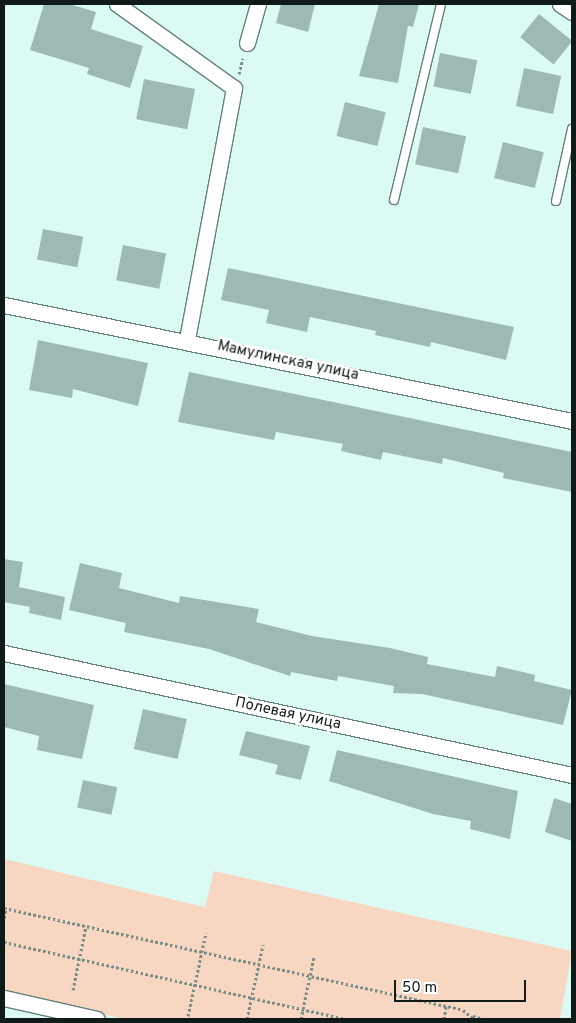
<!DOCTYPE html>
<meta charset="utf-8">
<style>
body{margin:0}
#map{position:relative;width:576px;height:1023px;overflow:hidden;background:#dcfaf4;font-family:Overpass,sans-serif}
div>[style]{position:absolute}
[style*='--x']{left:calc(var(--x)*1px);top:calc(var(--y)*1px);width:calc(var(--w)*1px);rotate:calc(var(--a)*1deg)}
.green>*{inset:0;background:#f7d6c2}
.building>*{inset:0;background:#9db9b4;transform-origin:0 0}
.path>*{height:3px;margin-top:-1.5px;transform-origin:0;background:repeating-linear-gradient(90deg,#788c88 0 2.5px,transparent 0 5px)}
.roads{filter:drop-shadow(1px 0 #65807b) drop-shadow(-1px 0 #65807b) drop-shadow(0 1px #65807b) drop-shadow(0 -1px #65807b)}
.lane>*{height:8px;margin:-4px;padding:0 4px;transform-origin:4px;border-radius:4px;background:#fff}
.street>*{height:15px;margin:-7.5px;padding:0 7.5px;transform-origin:7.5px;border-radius:7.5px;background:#fff}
span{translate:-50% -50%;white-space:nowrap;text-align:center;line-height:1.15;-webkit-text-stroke:5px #fff;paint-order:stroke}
.street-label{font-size:15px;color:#101a19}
.frame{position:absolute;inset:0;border:5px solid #101a19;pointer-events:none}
.scale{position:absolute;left:394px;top:980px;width:132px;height:22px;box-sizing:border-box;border:2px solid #101a19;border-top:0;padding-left:6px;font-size:15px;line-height:18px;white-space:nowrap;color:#101a19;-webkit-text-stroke:4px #fff;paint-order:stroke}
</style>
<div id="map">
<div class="green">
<div style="clip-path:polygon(4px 859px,205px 907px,214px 871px,572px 951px,560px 1019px,124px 1019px,4px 992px)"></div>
</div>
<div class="building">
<div style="clip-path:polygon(44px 4px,69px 4px,96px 12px,91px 29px,143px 46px,130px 88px,87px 74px,89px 68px,30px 50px)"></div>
<div style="clip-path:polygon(281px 4px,315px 4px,308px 32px,276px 23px)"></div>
<div style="clip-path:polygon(379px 4px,419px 4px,413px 27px,408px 26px,398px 83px,359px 76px)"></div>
<div style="left:539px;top:14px;width:43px;height:30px;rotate:39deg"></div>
<div style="left:440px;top:53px;width:38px;height:34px;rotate:11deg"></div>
<div style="left:524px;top:68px;width:38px;height:39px;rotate:12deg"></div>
<div style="left:144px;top:79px;width:52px;height:41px;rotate:11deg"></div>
<div style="left:345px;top:102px;width:42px;height:35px;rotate:14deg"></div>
<div style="left:423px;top:127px;width:44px;height:38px;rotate:12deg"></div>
<div style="left:503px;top:142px;width:42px;height:37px;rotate:14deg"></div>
<div style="left:43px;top:229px;width:41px;height:31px;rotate:11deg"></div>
<div style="left:123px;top:245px;width:44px;height:36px;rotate:11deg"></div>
<div style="clip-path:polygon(228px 268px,514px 327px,506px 360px,431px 342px,430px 347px,375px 335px,376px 331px,310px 317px,307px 332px,266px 323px,269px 310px,221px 300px)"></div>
<div style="clip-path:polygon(38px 340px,148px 363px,138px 406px,73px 389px,72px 398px,29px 390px)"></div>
<div style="clip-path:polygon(189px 372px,572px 452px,572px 492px,503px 478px,504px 473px,443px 458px,442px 464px,383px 452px,381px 460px,341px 451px,343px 444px,276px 432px,274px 440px,178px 422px)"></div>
<div style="clip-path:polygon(4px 559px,23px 562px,19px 587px,65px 597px,61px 620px,29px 613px,30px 607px,4px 602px)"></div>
<div style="clip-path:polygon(80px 563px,122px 573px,119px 588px,179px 603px,180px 596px,259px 609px,256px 622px,312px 636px,390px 648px,428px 657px,427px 664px,495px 677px,497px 666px,535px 675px,534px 681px,572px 690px,563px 725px,422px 694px,393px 693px,394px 686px,338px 676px,337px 681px,291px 672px,290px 676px,209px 649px,124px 632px,126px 623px,69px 610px)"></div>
<div style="clip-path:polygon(4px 684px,94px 705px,82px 759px,37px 750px,39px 736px,4px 727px)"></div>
<div style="left:143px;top:709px;width:45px;height:41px;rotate:13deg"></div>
<div style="clip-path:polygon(246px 731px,310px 746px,301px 780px,275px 774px,278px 765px,239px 755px)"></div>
<div style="clip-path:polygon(337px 750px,518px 791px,510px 839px,470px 829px,471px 821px,433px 814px,329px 781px)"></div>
<div style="left:83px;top:780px;width:35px;height:28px;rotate:12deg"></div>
<div style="clip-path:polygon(554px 798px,572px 804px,572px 841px,545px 832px)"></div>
</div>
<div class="path">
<div style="--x:239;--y:74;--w:16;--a:-76"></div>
<div style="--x:4;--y:908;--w:470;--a:12.5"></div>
<div style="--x:463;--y:1010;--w:14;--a:39"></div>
<div style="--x:4;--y:918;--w:9;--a:-77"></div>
<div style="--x:4;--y:942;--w:351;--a:12.7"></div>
<div style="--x:73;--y:990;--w:65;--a:-78.5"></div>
<div style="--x:188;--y:1016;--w:85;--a:-77.8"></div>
<div style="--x:473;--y:1016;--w:12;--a:14"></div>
<div style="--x:247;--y:1019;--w:76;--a:-77.8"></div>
<div style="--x:301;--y:1019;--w:63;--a:-78.2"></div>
<div style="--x:444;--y:1019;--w:13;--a:-81"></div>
</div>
<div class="roads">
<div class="lane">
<div style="--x:394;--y:200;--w:202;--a:-76.5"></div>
<div style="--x:556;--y:201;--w:74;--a:-77.5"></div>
</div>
<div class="street">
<div style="--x:117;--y:4;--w:144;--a:35.7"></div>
<div style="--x:234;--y:88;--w:255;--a:100.6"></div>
<div style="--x:560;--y:4;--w:14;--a:34"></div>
<div style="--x:247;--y:43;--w:41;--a:-74.2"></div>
<div style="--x:4;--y:305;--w:580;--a:11.54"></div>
<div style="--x:4;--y:653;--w:581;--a:12.12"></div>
<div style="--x:4;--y:998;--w:95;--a:12.7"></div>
</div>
</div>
<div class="street-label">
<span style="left:288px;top:361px;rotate:12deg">Мамулинская улица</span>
<span style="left:288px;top:714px;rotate:12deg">Полевая улица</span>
</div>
<div class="frame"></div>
<div class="scale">50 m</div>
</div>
